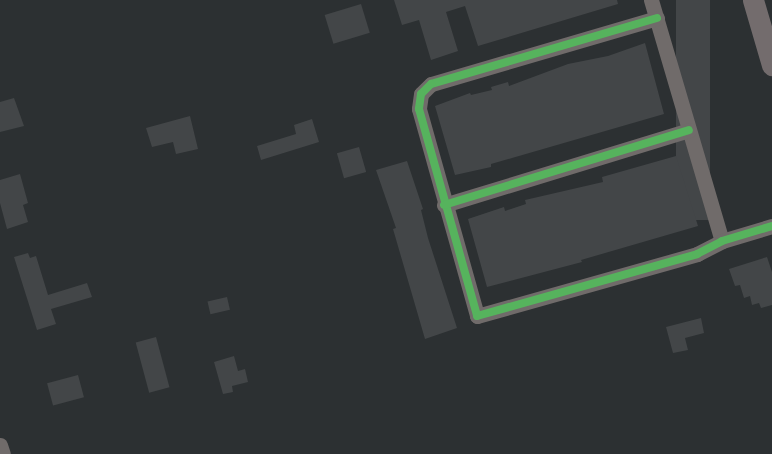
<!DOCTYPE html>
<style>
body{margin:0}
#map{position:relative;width:772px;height:454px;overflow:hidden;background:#2c3032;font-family:Manrope,sans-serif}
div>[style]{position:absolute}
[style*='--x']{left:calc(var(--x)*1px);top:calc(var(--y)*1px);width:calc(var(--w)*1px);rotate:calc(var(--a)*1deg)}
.building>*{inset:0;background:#434648;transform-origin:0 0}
.minor>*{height:15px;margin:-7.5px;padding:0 7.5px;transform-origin:7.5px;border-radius:7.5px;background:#706b6a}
.secondary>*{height:21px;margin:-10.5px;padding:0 10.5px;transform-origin:10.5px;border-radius:10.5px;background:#736c6d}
.cycleway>*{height:8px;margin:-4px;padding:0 4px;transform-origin:4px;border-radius:4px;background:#56b35d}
span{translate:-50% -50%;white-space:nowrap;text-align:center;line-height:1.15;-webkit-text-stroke:4.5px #1f272c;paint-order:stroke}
</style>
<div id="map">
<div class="building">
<div style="clip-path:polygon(394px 0,617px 0,618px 4px,478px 46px,465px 6px,446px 12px,458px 51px,431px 60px,419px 20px,402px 25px)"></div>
<div style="left:676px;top:0;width:34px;height:220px"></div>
<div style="left:361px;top:4px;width:30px;height:38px;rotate:73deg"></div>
<div style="clip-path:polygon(645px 43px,664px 114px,512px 158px,491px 164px,491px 167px,455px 175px,435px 106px,470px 93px,471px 95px,492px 90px,491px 87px,508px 82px,509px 86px,568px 64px,608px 56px)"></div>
<div style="clip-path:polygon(14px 98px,24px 126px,0 132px,0 102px)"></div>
<div style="clip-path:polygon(190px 116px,198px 149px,176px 154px,173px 142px,152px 147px,146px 128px)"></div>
<div style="clip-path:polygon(312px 119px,319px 142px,261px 160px,257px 146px,296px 134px,294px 125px)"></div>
<div style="left:359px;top:147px;width:26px;height:23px;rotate:74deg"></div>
<div style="clip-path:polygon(676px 156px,698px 226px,581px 260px,582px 262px,487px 287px,468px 219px,504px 207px,505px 211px,526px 204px,525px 200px,603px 182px,602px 177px)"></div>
<div style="clip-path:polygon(407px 161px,423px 209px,421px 210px,428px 238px,457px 328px,425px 339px,393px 229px,396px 228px,376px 170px)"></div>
<div style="clip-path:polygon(20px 174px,28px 203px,23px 205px,28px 222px,7px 229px,0 203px,0 180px)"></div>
<div style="clip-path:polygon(28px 253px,30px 258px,36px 256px,48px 295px,87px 283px,92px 297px,51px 309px,56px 324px,37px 330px,14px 257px)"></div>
<div style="clip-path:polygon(767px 257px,772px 272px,772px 305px,761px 308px,759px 303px,752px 305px,750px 296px,744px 298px,740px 285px,735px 286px,729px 269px)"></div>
<div style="left:227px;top:297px;width:13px;height:20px;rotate:77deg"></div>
<div style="clip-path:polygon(701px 318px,704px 333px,685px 338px,688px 350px,673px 353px,666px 327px)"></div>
<div style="left:156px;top:337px;width:52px;height:21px;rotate:75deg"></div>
<div style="clip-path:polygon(234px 356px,238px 371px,245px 369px,248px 382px,232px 386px,233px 392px,223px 394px,214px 362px)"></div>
<div style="left:78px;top:375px;width:23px;height:32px;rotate:75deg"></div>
</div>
<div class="minor">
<div style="--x:651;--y:0;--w:251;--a:73.6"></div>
<div style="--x:657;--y:18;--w:235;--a:163.7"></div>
<div style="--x:431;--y:84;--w:14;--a:135"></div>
<div style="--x:421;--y:94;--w:15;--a:98"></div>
<div style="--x:419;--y:109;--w:215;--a:74.3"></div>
<div style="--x:477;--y:316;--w:229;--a:-15.7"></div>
<div style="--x:697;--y:254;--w:28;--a:-27"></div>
<div style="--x:722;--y:241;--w:52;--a:-16.7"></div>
<div style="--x:444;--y:205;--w:256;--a:-17"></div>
<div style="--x:0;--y:445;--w:9;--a:72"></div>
</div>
<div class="secondary">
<div style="--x:753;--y:0;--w:68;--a:73.7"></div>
</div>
<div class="cycleway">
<div style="--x:657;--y:18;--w:235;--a:163.7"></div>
<div style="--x:431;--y:84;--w:14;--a:135"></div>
<div style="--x:421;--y:94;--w:15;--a:98"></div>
<div style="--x:419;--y:109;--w:215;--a:74.3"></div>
<div style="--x:477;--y:316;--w:229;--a:-15.7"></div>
<div style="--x:697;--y:254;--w:28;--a:-27"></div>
<div style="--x:722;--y:241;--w:52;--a:-16.7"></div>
<div style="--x:444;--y:205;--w:256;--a:-17"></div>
</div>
</div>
